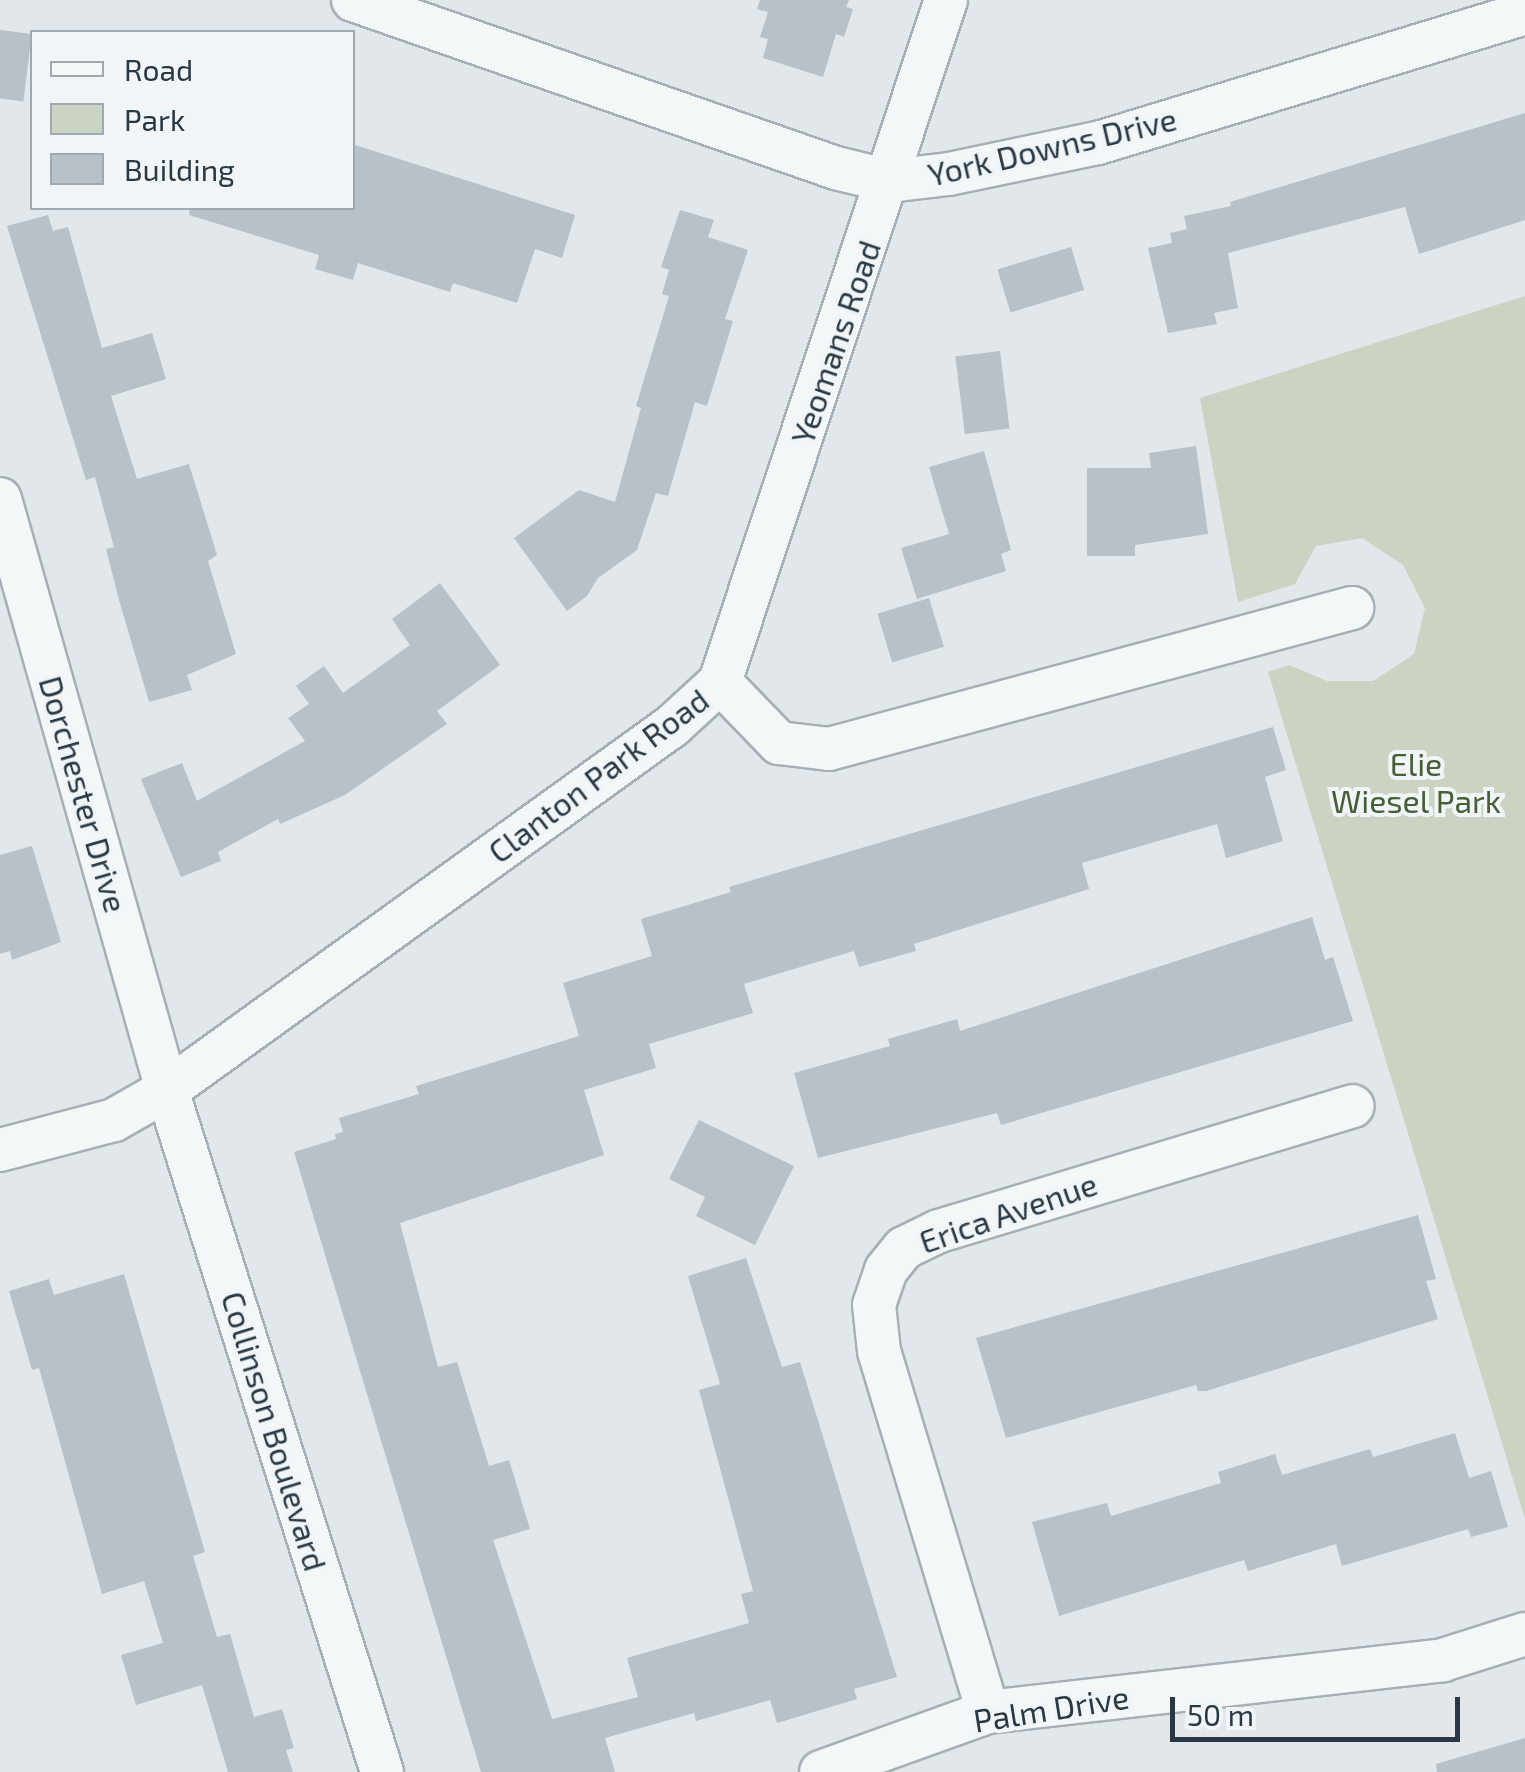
<!DOCTYPE html>
<style>
body{margin:0}
#map{position:relative;width:1525px;height:1772px;overflow:hidden;background:#e1e7ea;font-family:"Exo 2",sans-serif}
div>[style]{position:absolute}
[style*='--x']{left:calc(var(--x)*1px);top:calc(var(--y)*1px);width:calc(var(--w)*1px);rotate:calc(var(--a)*1deg)}
.green>*{inset:0;background:#cbd4c2}
.building>*{inset:0;background:#b8c1c8;transform-origin:0 0}
.roads{filter:drop-shadow(2px 0 #a6afb5) drop-shadow(-2px 0 #a6afb5) drop-shadow(0 2px #a6afb5) drop-shadow(0 -2px #a6afb5)}
.minor>*{height:42px;margin:-21px;padding:0 21px;transform-origin:21px;border-radius:21px;background:#f4f7f8}
span{translate:-50% -50%;white-space:nowrap;text-align:center;line-height:1.15;-webkit-text-stroke:8px #f1f5f8;paint-order:stroke}
.street-label{font-size:32px;color:#293843}
.park-label{font-size:32px;color:#475f36}
.legend{position:absolute;left:30px;top:30px;width:325px;height:180px;box-sizing:border-box;background:#f1f5f8;border:2px solid #a1a9b0;margin:0;padding:12px 18px;list-style:none;font-size:30px;color:#293843}
.legend li{display:flex;align-items:center;gap:20px;height:50px}
.legend b{width:50px;border:2px solid #a1a9b0}
.scale{position:absolute;left:1170px;top:1697px;width:290px;height:45px;box-sizing:border-box;border:5px solid #293843;border-top:0;padding-left:12px;font-size:30px;line-height:35px;white-space:nowrap;color:#293843;-webkit-text-stroke:8px #f1f5f8;paint-order:stroke}
</style>
<div id="map">
<div class="green">
<div style="clip-path:polygon(1525px 296px,1525px 1519px,1268px 672px,1289px 665px,1327px 681px,1373px 681px,1414px 654px,1425px 608px,1403px 565px,1362px 538px,1316px 546px,1295px 584px,1238px 602px,1200px 398px)"></div>
</div>
<div class="building">
<div style="clip-path:polygon(760px 0,849px 0,846px 7px,853px 9px,844px 37px,836px 34px,823px 77px,763px 58px,768px 39px,760px 37px,768px 12px,757px 9px)"></div>
<div style="left:0;top:30px;width:32px;height:68px;rotate:7deg"></div>
<div style="clip-path:polygon(1525px 113px,1525px 220px,1419px 254px,1405px 207px,1228px 253px,1238px 308px,1214px 313px,1217px 324px,1168px 333px,1148px 248px,1172px 243px,1170px 233px,1187px 229px,1184px 216px,1231px 206px,1230px 202px)"></div>
<div style="clip-path:polygon(352px 144px,575px 215px,562px 258px,535px 249px,517px 303px,453px 283px,450px 292px,358px 263px,353px 280px,315px 269px,319px 255px,189px 215px,190px 208px,352px 208px)"></div>
<div style="clip-path:polygon(680px 210px,714px 220px,708px 237px,748px 250px,725px 319px,733px 321px,707px 406px,695px 402px,668px 496px,656px 493px,637px 550px,598px 578px,587px 596px,567px 611px,514px 538px,579px 490px,615px 502px,641px 408px,636px 406px,669px 296px,662px 294px,669px 270px,661px 267px)"></div>
<div style="clip-path:polygon(48px 215px,53px 231px,68px 227px,102px 348px,152px 333px,166px 379px,111px 396px,137px 479px,189px 464px,217px 555px,208px 561px,236px 654px,187px 675px,192px 690px,149px 702px,119px 600px,106px 549px,114px 547px,95px 477px,86px 480px,7px 226px)"></div>
<div style="left:1071px;top:247px;width:45px;height:77px;rotate:73deg"></div>
<div style="left:1000px;top:351px;width:78px;height:45px;rotate:83deg"></div>
<div style="clip-path:polygon(1196px 446px,1208px 534px,1135px 545px,1135px 556px,1087px 556px,1087px 468px,1151px 468px,1149px 453px)"></div>
<div style="clip-path:polygon(984px 451px,1011px 550px,1001px 554px,1006px 571px,917px 599px,901px 548px,949px 534px,929px 467px)"></div>
<div style="clip-path:polygon(440px 583px,500px 665px,437px 711px,447px 724px,345px 795px,280px 824px,278px 819px,218px 852px,221px 861px,181px 877px,141px 779px,182px 763px,197px 801px,305px 741px,288px 718px,309px 704px,296px 686px,324px 666px,343px 693px,410px 645px,392px 619px)"></div>
<div style="left:929px;top:598px;width:51px;height:54px;rotate:73deg"></div>
<div style="clip-path:polygon(1273px 727px,1286px 770px,1265px 777px,1283px 841px,1226px 858px,1217px 824px,1082px 863px,1089px 889px,914px 944px,916px 951px,859px 967px,854px 951px,744px 984px,753px 1013px,649px 1044px,656px 1068px,584px 1090px,604px 1155px,400px 1223px,438px 1367px,457px 1362px,489px 1466px,509px 1460px,530px 1529px,493px 1540px,552px 1719px,638px 1697px,627px 1658px,749px 1623px,741px 1594px,753px 1591px,699px 1390px,720px 1384px,688px 1276px,746px 1258px,782px 1367px,800px 1362px,897px 1677px,854px 1689px,857px 1699px,777px 1723px,770px 1700px,696px 1721px,694px 1713px,605px 1738px,615px 1772px,481px 1772px,294px 1152px,336px 1139px,335px 1134px,343px 1132px,339px 1118px,419px 1094px,416px 1086px,579px 1036px,563px 983px,652px 956px,641px 919px,731px 892px,729px 887px)"></div>
<div style="clip-path:polygon(32px 846px,61px 942px,12px 960px,10px 951px,0 954px,0 855px)"></div>
<div style="clip-path:polygon(1312px 917px,1325px 960px,1333px 957px,1353px 1021px,1001px 1125px,997px 1113px,818px 1158px,794px 1073px,890px 1046px,888px 1039px,957px 1019px,960px 1031px)"></div>
<div style="clip-path:polygon(699px 1120px,794px 1166px,755px 1245px,696px 1216px,705px 1197px,669px 1179px)"></div>
<div style="clip-path:polygon(1418px 1215px,1436px 1279px,1426px 1281px,1438px 1319px,1206px 1391px,1198px 1391px,1196px 1385px,1006px 1438px,976px 1338px)"></div>
<div style="clip-path:polygon(124px 1274px,205px 1552px,193px 1556px,217px 1637px,230px 1634px,254px 1717px,282px 1709px,294px 1748px,286px 1750px,293px 1772px,228px 1772px,202px 1685px,136px 1705px,121px 1655px,163px 1643px,144px 1581px,102px 1594px,39px 1368px,32px 1370px,9px 1291px,49px 1279px,54px 1295px)"></div>
<div style="clip-path:polygon(1455px 1433px,1469px 1478px,1491px 1471px,1508px 1527px,1471px 1537px,1468px 1529px,1342px 1566px,1336px 1544px,1248px 1571px,1244px 1560px,1059px 1616px,1032px 1522px,1107px 1503px,1111px 1516px,1221px 1483px,1218px 1472px,1275px 1454px,1282px 1475px,1370px 1449px,1373px 1457px)"></div>
<div style="clip-path:polygon(1525px 1738px,1525px 1772px,1437px 1772px,1436px 1764px)"></div>
</div>
<div class="roads">
<div class="minor">
<div style="--x:353;--y:0;--w:511;--a:19.18"></div>
<div style="--x:836;--y:168;--w:55;--a:13.8"></div>
<div style="--x:889;--y:181;--w:60;--a:-6.7"></div>
<div style="--x:949;--y:174;--w:152;--a:-11.8"></div>
<div style="--x:1098;--y:143;--w:446;--a:-16.9"></div>
<div style="--x:0;--y:499;--w:614;--a:74.22"></div>
<div style="--x:167;--y:1090;--w:715;--a:72.5"></div>
<div style="--x:720;--y:682;--w:85;--a:46"></div>
<div style="--x:779;--y:743;--w:50;--a:6.8"></div>
<div style="--x:829;--y:749;--w:542;--a:-15.09"></div>
<div style="--x:0;--y:1150;--w:118;--a:-14.7"></div>
<div style="--x:114;--y:1120;--w:61;--a:-29.5"></div>
<div style="--x:167;--y:1090;--w:623;--a:-35.78"></div>
<div style="--x:672;--y:726;--w:65;--a:-42.5"></div>
<div style="--x:720;--y:682;--w:718;--a:-71.67"></div>
<div style="--x:988;--y:1712;--w:377;--a:-106.8"></div>
<div style="--x:879;--y:1351;--w:46;--a:-96.2"></div>
<div style="--x:874;--y:1305;--w:37;--a:-71"></div>
<div style="--x:886;--y:1270;--w:28;--a:-51"></div>
<div style="--x:904;--y:1248;--w:39;--a:-26"></div>
<div style="--x:939;--y:1231;--w:432;--a:-16.8"></div>
<div style="--x:821;--y:1772;--w:177;--a:-19.8"></div>
<div style="--x:988;--y:1712;--w:458;--a:-6.5"></div>
<div style="--x:1443;--y:1660;--w:86;--a:-17.6"></div>
</div>
</div>
<div class="street-label">
<span style="left:1052px;top:146px;rotate:-13deg">York Downs Drive</span>
<span style="left:835px;top:342px;rotate:-71deg">Yeomans Road</span>
<span style="left:598px;top:775px;rotate:-37deg">Clanton Park Road</span>
<span style="left:84px;top:794px;rotate:74deg">Dorchester Drive</span>
<span style="left:1008px;top:1212px;rotate:-19deg">Erica Avenue</span>
<span style="left:275px;top:1431px;rotate:73deg">Collinson Boulevard</span>
<span style="left:1051px;top:1708px;rotate:-9deg">Palm Drive</span>
</div>
<div class="park-label">
<span style="left:1416px;top:782px">Elie<br>Wiesel Park</span>
</div>
<ul class="legend">
<li><b style="height:12px;background:#f4f7f8"></b>Road</li>
<li><b style="height:28px;background:#cbd4c2"></b>Park</li>
<li><b style="height:28px;background:#b8c1c8"></b>Building</li>
</ul>
<div class="scale">50 m</div>
</div>
